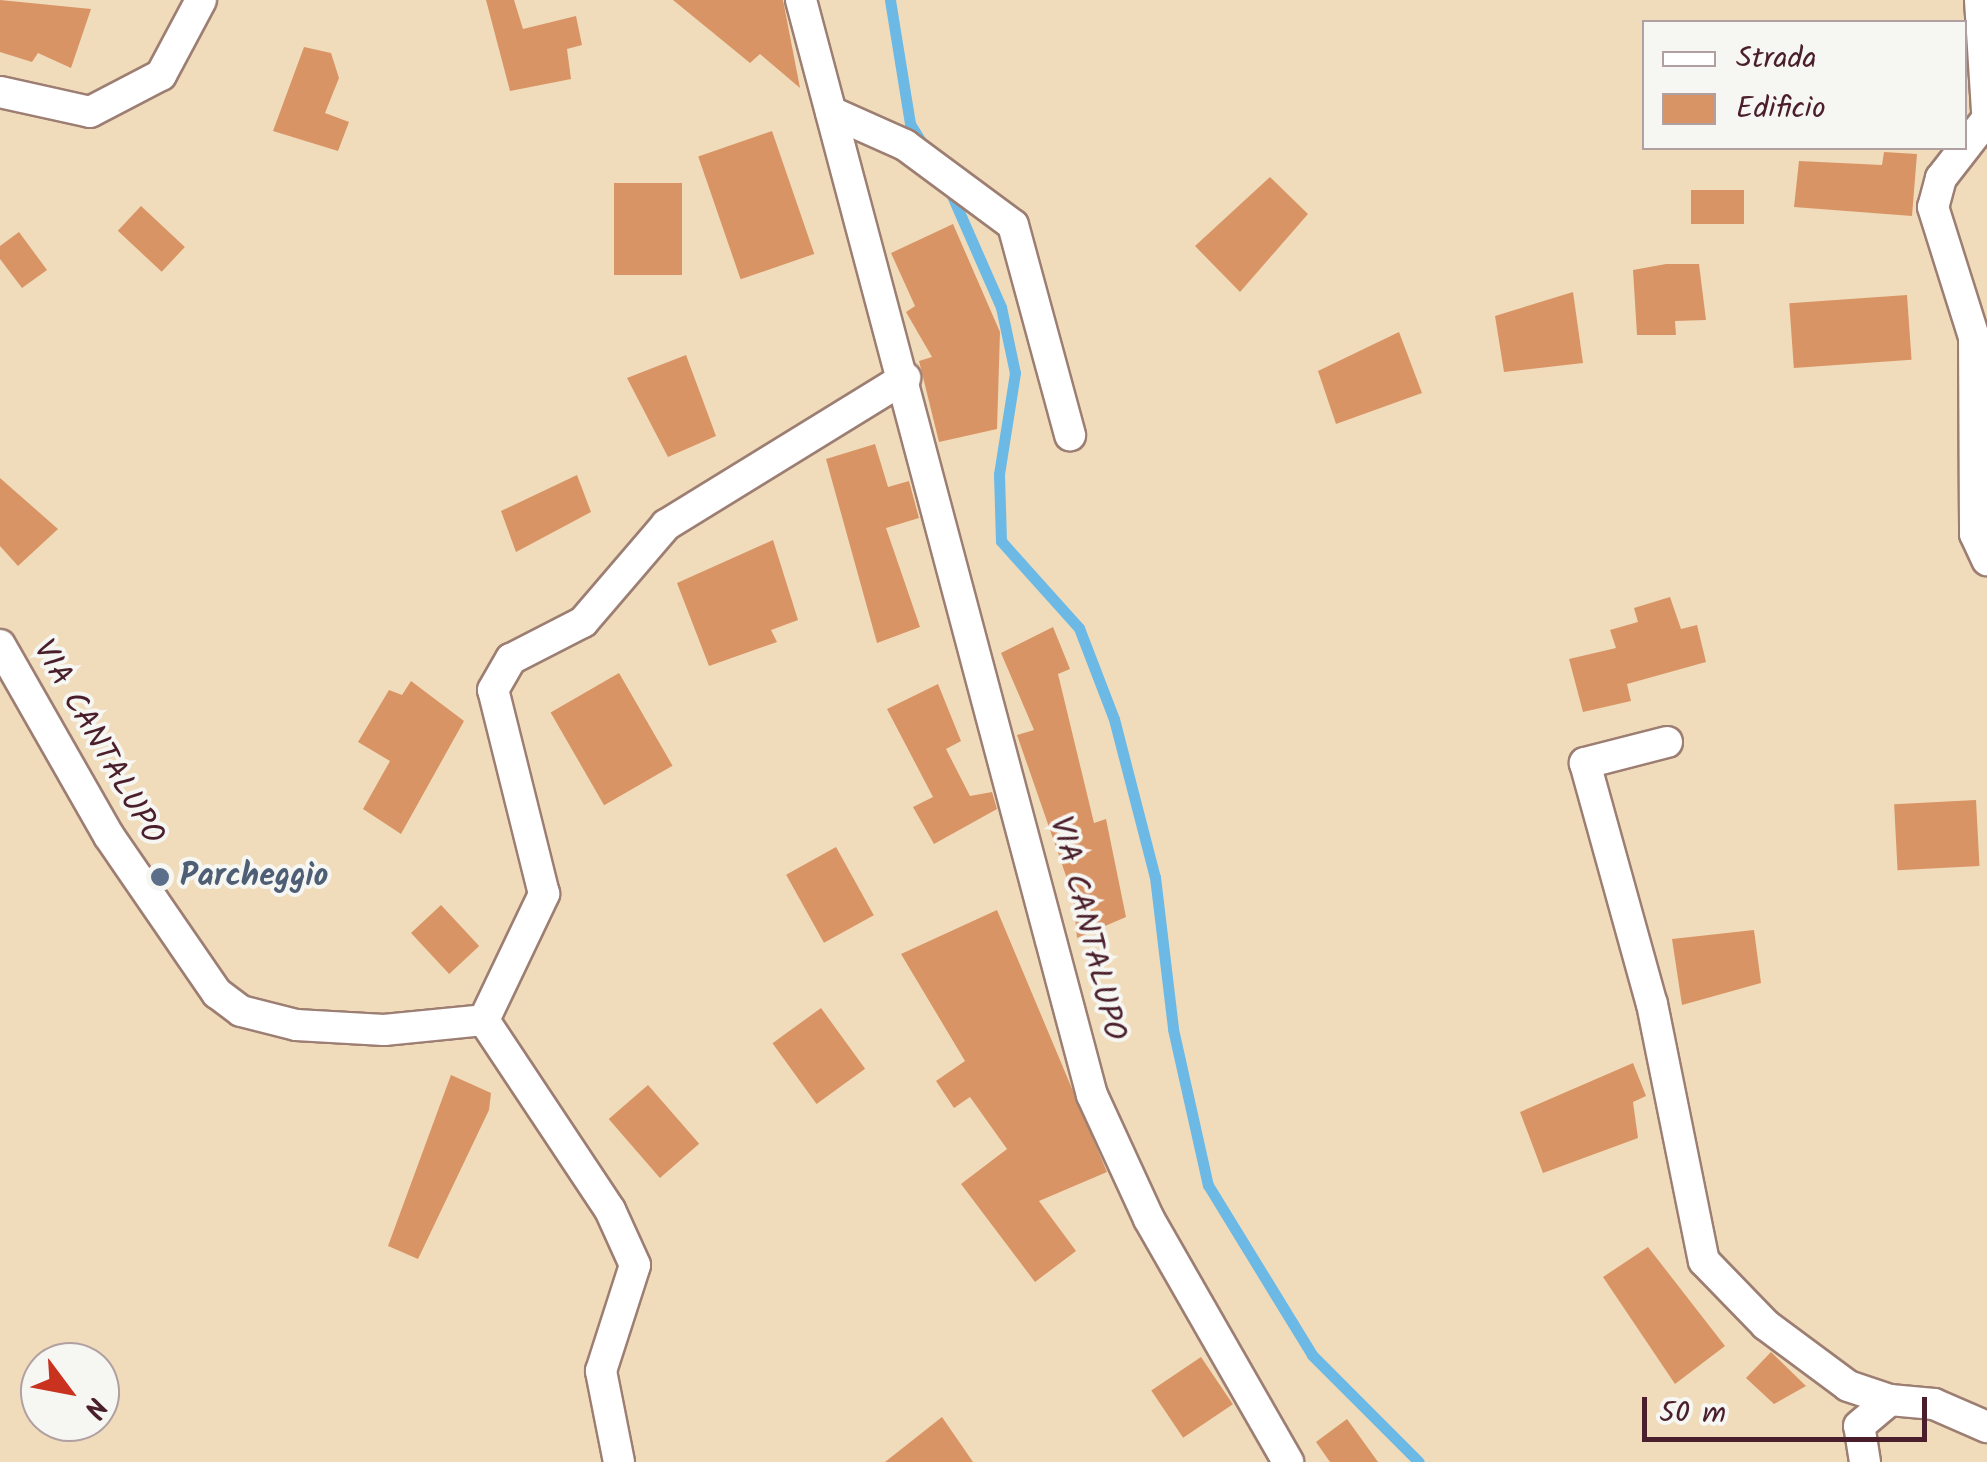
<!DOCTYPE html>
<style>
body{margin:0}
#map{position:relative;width:1987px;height:1462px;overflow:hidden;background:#f0dcbb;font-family:Kalam,sans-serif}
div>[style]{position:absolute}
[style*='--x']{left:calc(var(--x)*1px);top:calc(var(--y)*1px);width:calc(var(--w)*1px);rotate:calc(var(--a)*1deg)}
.stream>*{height:11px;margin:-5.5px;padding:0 5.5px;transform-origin:5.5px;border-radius:5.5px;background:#6cb9e5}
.building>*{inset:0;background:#d99465;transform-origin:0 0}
.roads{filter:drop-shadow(2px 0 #9d7e73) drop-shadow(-2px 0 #9d7e73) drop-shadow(0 2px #9d7e73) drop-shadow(0 -2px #9d7e73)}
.street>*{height:30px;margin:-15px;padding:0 15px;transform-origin:15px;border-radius:15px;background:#fff}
.dots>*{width:28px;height:28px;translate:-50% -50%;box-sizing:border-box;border:5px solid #f6f6f2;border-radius:50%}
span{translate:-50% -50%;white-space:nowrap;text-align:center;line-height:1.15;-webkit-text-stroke:8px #f6f6f2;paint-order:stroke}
.street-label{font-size:32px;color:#4a1f2b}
.service-label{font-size:32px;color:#4e5e75;font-weight:700}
.left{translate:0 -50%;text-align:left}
.legend{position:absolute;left:1642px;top:20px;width:325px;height:130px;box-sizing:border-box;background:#f6f6f2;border:2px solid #b1a0a2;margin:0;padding:12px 18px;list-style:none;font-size:30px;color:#4a1f2b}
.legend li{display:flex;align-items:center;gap:20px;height:50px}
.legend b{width:50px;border:2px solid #b1a0a2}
.north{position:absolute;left:20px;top:1342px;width:100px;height:100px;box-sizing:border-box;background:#f6f6f2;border:2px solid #b1a0a2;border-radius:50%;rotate:122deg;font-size:28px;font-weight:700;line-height:40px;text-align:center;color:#4a1f2b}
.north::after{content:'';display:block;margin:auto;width:35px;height:45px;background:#c8321e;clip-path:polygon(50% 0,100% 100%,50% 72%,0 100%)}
.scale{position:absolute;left:1642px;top:1397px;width:285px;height:45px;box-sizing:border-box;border:5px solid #4a1f2b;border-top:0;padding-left:12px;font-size:30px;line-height:35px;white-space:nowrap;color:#4a1f2b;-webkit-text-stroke:8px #f6f6f2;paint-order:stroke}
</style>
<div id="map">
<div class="stream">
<div style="--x:890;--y:0;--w:126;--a:80.8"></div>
<div style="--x:910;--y:124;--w:25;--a:58"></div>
<div style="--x:950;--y:191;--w:127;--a:66.3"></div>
<div style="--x:1001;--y:307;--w:67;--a:78"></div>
<div style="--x:1015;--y:373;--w:102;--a:99"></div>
<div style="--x:999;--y:474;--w:67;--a:88.3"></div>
<div style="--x:1001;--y:541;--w:117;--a:48.1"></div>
<div style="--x:1079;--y:628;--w:97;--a:69"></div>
<div style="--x:1114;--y:719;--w:163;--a:75.5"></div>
<div style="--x:1155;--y:877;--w:153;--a:83.2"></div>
<div style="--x:1173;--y:1029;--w:160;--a:77.4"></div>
<div style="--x:1208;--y:1185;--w:199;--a:58.5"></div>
<div style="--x:1312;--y:1355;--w:151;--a:45"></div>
</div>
<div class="building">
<div style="clip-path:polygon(0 0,91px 9px,71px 68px,38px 53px,32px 62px,0 52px)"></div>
<div style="clip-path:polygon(486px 0,514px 0,523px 29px,576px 16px,582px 45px,567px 49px,571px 79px,510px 91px)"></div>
<div style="clip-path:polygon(673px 0,783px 0,800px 88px,760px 54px,750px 63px)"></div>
<div style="clip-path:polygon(304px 47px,331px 53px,339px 78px,325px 113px,349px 122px,338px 151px,273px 131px)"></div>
<div style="left:772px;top:131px;width:130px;height:78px;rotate:71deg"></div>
<div style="clip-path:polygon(1884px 152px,1917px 154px,1912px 216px,1794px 207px,1799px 161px,1882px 165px)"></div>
<div style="clip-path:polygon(1270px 177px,1308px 214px,1240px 292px,1195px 246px)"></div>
<div style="left:682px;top:183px;width:92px;height:68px;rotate:90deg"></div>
<div style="left:1691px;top:190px;width:53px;height:34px"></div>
<div style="left:141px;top:206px;width:60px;height:34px;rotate:43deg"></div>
<div style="clip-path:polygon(953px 224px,1000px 332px,997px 429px,939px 442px,919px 361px,932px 357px,906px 312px,915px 306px,891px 253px)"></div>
<div style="clip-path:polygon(19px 232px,47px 270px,22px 288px,0 259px,0 246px)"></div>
<div style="clip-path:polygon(1666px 264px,1699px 264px,1706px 320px,1675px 321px,1676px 335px,1637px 335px,1633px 270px)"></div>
<div style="clip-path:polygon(1573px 292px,1583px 363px,1504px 372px,1495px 316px)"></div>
<div style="left:1907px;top:295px;width:65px;height:118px;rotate:86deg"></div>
<div style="clip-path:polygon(1399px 332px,1422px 393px,1336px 424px,1318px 371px)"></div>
<div style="clip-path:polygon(686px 355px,716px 436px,668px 457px,627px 378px)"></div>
<div style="clip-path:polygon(875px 444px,888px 487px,909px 481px,919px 518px,886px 528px,920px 627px,877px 643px,826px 459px)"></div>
<div style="clip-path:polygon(577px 475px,591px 512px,516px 552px,501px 511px)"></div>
<div style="clip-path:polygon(0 478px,58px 529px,18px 566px,0 546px)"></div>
<div style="clip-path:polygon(773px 540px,798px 620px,771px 630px,777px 642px,709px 666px,677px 583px)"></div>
<div style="clip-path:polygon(1670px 597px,1681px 629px,1697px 625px,1706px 662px,1627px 684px,1631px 701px,1583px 712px,1569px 659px,1616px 648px,1610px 630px,1638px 622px,1634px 608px)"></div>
<div style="clip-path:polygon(1053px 627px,1070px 669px,1058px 674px,1094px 823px,1106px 819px,1126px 917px,1077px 938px,1073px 896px,1017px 735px,1034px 730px,1001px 653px)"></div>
<div style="left:619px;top:673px;width:107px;height:79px;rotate:60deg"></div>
<div style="clip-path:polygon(411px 681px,464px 721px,401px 834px,363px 809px,390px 761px,358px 742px,389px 690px,402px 695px)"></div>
<div style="clip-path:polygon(938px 684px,961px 741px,946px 749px,970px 796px,992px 792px,997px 809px,934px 844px,913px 807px,933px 797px,887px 709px)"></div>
<div style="left:1976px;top:800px;width:66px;height:82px;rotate:87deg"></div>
<div style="left:836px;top:847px;width:78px;height:57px;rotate:61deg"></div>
<div style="left:441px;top:905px;width:56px;height:41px;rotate:47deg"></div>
<div style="clip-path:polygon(997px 910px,1107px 1172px,1039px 1201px,1076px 1251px,1035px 1282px,961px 1184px,1007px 1149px,970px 1097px,954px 1108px,936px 1081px,965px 1061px,901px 954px)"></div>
<div style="clip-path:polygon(1754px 930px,1761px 983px,1682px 1005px,1672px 939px)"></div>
<div style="left:821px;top:1008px;width:75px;height:60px;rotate:54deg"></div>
<div style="clip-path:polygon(1633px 1063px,1646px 1096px,1633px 1102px,1638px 1138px,1543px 1173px,1520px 1112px)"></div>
<div style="clip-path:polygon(451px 1075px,491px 1093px,489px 1110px,418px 1259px,388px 1246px)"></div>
<div style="left:648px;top:1085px;width:78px;height:52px;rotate:49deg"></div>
<div style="clip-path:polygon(1648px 1247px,1725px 1346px,1675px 1384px,1603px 1277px)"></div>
<div style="clip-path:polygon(1771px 1352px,1806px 1386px,1774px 1404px,1746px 1378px)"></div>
<div style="left:1201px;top:1357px;width:57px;height:60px;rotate:56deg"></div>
<div style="clip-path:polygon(942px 1417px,973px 1462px,885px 1462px)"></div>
<div style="clip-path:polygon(1347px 1419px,1378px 1462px,1330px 1462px,1316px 1442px)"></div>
</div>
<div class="roads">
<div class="street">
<div style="--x:801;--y:0;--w:1133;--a:75.12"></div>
<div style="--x:1092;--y:1095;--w:136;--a:65.3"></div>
<div style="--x:1149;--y:1219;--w:280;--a:60.2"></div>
<div style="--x:1980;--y:0;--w:111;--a:86.4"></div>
<div style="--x:0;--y:92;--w:92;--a:12.5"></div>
<div style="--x:90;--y:112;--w:80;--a:-27.5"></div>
<div style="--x:161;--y:75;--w:85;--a:-61.9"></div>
<div style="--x:831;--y:112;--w:81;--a:24"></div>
<div style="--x:905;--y:145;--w:134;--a:36.5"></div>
<div style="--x:1013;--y:225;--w:218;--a:74.8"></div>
<div style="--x:1987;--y:119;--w:75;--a:127.9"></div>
<div style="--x:1941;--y:178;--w:30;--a:105"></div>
<div style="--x:1933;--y:207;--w:136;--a:72.5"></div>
<div style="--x:1974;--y:337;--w:197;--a:89.7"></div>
<div style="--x:1975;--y:534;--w:29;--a:65"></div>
<div style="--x:0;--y:645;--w:220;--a:60.3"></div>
<div style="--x:109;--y:836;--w:191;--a:55.5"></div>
<div style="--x:217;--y:993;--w:30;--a:37"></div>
<div style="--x:241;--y:1011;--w:57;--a:14.3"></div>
<div style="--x:296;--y:1025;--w:88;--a:3.3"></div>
<div style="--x:384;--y:1030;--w:100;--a:-5.7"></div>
<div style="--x:1667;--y:742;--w:85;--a:165.6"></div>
<div style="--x:1585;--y:763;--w:250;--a:74.5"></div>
<div style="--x:1652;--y:1004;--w:262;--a:78.6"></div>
<div style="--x:1704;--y:1261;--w:89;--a:45.9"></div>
<div style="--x:1766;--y:1325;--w:102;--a:36.6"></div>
<div style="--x:1848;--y:1386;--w:44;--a:18.4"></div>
<div style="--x:619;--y:1462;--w:93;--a:-101.2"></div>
<div style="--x:601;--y:1371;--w:111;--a:-72.2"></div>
<div style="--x:635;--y:1265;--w:60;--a:-114.4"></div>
<div style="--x:610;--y:1210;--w:228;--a:-123.6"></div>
<div style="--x:484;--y:1020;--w:140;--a:-64.5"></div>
<div style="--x:544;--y:894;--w:210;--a:-104"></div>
<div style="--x:493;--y:690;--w:36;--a:-60"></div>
<div style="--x:511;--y:659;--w:81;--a:-27.2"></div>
<div style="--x:583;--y:622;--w:128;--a:-49.4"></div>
<div style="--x:666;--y:525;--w:281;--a:-31.6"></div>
<div style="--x:1865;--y:1462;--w:36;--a:-99"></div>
<div style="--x:1859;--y:1426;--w:40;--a:-40"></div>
<div style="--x:1890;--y:1400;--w:44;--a:5.2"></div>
<div style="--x:1934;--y:1404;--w:58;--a:23.5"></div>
</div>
</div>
<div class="dots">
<div style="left:160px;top:877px;background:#5c6f8a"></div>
</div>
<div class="street-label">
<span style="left:97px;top:743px;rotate:60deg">VIA CANTALUPO</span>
<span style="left:1086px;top:929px;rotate:76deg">VIA CANTALUPO</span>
</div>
<div class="service-label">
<span class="left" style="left:180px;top:877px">Parcheggio</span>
</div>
<ul class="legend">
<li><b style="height:12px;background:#fff"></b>Strada</li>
<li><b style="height:28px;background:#d99465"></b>Edificio</li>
</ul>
<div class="north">N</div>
<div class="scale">50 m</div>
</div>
